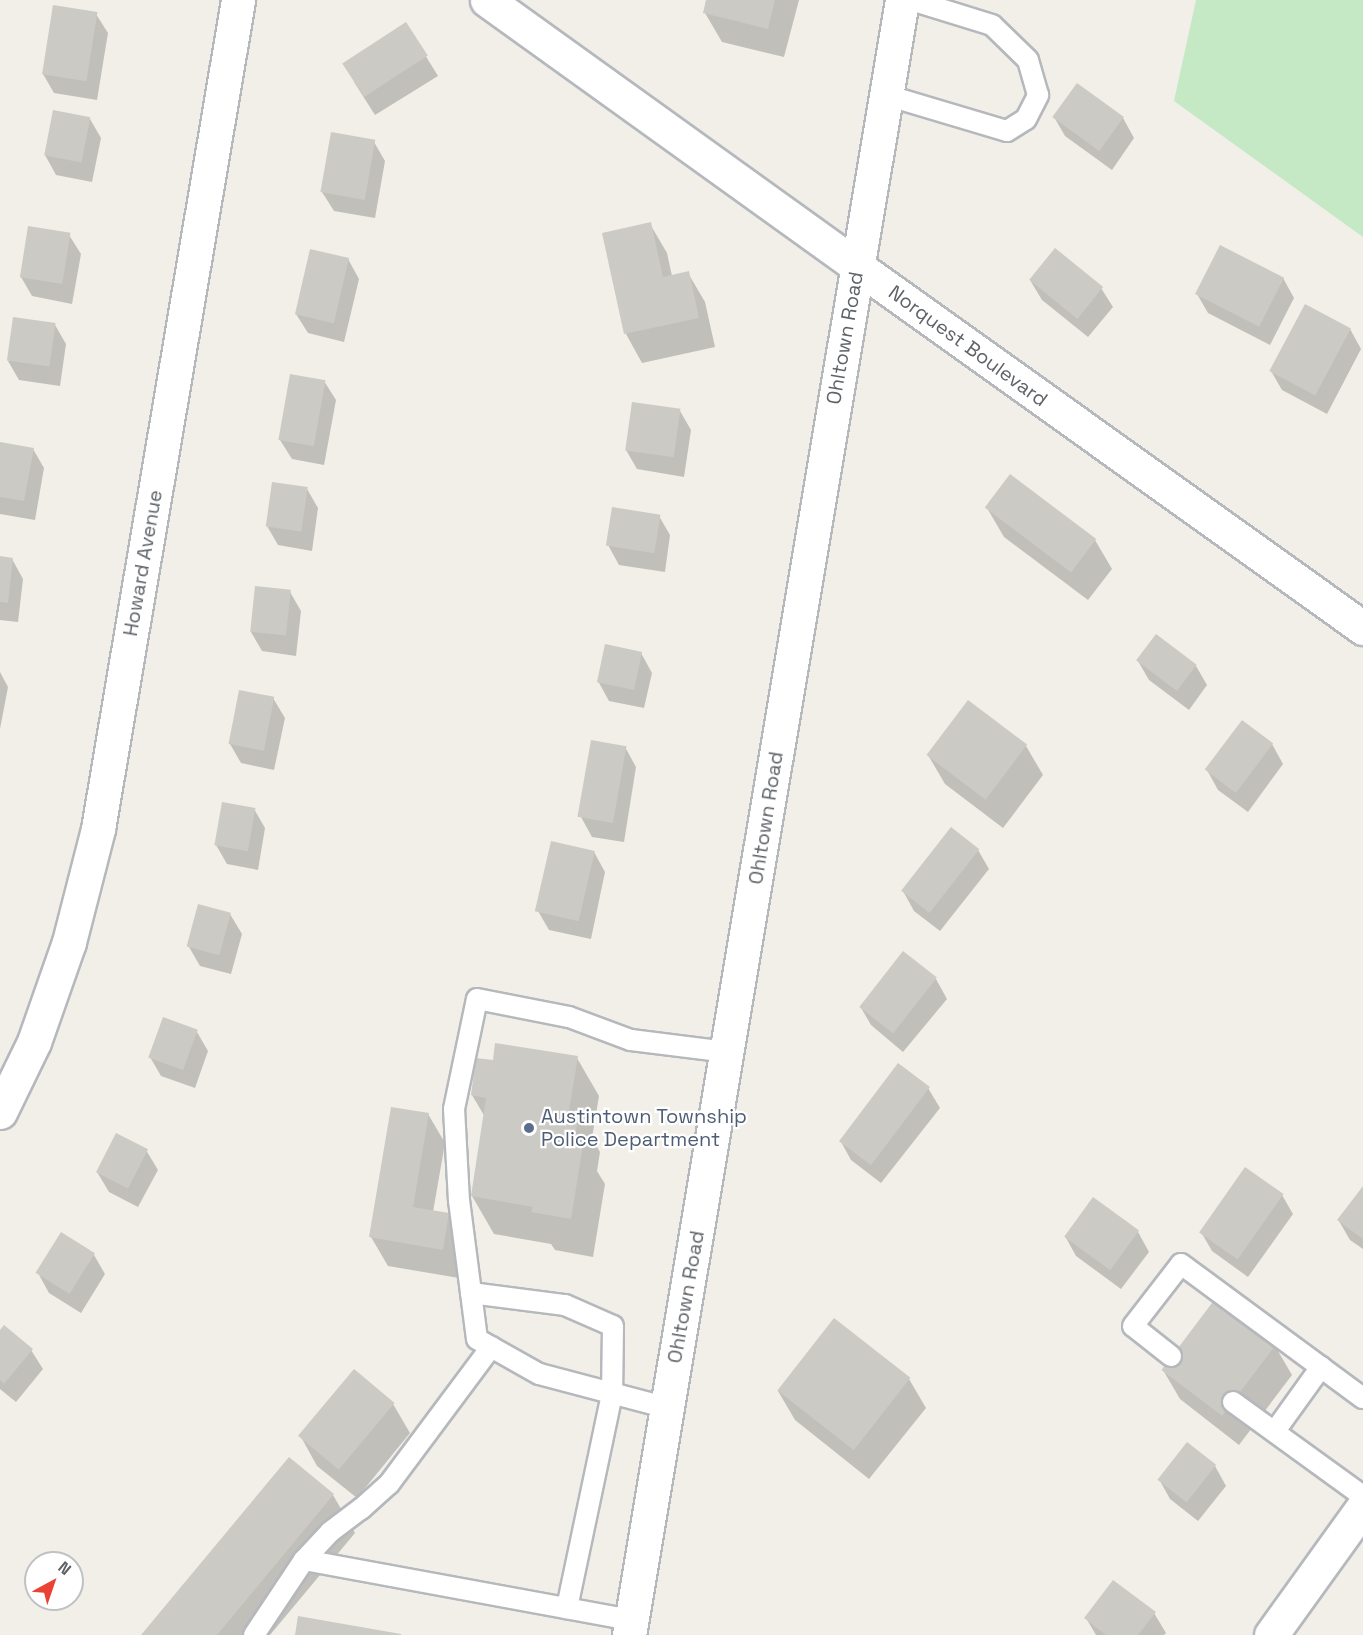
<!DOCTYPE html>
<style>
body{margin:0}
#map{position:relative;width:1363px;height:1635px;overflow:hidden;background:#f1efe8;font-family:"Space Grotesk",sans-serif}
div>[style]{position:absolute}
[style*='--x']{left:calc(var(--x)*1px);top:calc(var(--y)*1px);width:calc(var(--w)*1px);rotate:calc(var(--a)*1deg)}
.green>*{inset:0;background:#c5e8c5}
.shadow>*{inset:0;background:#0003}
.building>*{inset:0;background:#cccac5;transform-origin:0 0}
.roads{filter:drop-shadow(2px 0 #b5b8bc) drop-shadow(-2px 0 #b5b8bc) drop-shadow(0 2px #b5b8bc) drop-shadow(0 -2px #b5b8bc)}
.lane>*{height:20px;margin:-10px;padding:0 10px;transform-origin:10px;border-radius:10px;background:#fff}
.street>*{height:33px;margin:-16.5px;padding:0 16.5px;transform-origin:16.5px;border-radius:16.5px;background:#fff}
.secondary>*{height:33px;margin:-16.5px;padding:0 16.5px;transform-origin:16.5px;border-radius:16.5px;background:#fff}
.dots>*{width:16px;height:16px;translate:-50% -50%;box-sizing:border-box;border:3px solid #fff;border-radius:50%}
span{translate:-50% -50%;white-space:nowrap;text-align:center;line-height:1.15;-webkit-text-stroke:4.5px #fff;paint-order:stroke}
.street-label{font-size:20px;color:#5f6368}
.service-label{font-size:20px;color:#4e5e75}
.left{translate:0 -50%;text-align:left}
.north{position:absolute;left:24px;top:1551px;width:60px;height:60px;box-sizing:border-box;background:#fff;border:2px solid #bfc1c3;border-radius:50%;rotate:40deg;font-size:16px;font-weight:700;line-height:24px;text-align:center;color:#5f6368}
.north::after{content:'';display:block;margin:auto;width:21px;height:27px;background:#ea4335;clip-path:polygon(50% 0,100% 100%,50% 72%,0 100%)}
</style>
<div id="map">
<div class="green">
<div style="clip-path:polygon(1196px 0,1363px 0,1363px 237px,1174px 101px)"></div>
</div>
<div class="shadow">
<div style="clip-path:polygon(708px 0,799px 0,784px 57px,722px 42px,705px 13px)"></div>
<div style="clip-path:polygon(96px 14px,108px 33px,97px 100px,54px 93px,43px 74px)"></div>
<div style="clip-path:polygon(406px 24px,438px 76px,375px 115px,354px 82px)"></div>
<div style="clip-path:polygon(1077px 85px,1123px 118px,1134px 138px,1112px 170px,1065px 136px,1054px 117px)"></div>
<div style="clip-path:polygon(90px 119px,101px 138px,92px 182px,56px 175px,45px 155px)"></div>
<div style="clip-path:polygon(374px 142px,385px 161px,375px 218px,334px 211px,322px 192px)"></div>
<div style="clip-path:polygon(650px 224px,667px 253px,672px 276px,688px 273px,705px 302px,715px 347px,642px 363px,626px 334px,604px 234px)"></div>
<div style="clip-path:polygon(69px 235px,81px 254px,72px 304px,32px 296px,21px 277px)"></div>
<div style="clip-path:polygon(348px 259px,359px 279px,344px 342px,308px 333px,296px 314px)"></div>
<div style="clip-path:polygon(1283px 278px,1294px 298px,1270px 345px,1208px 313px,1197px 294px)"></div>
<div style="clip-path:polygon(1030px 280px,1101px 288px,1113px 307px,1088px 337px,1042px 300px)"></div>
<div style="clip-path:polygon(55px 325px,66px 344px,60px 386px,19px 380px,8px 361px)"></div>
<div style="clip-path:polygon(1350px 329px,1361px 349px,1327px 414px,1282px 390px,1271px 371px)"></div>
<div style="clip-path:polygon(324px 381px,336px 400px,324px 465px,292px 459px,280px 440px)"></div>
<div style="clip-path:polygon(680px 411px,691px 430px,684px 477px,637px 469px,626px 450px)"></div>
<div style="clip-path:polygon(0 443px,33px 449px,44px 468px,35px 520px,0 514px)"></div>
<div style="clip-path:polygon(307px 489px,318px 508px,312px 551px,278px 545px,267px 526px)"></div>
<div style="clip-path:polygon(987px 508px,1095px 540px,1112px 569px,1088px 600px,1004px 537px)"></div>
<div style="clip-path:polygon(659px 516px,670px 535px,665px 572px,619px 565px,608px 545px)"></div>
<div style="clip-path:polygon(0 558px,12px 559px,23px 579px,18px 622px,0 620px)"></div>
<div style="clip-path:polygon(290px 592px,301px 611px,296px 656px,262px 651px,251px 632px)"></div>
<div style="clip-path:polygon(641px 653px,652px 673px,644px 708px,609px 701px,598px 681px)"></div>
<div style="clip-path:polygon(1138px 661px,1196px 666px,1207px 685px,1189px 710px,1149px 680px)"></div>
<div style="clip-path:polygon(0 672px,8px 687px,0 729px)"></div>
<div style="clip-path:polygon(273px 698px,285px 718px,274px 770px,241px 763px,230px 744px)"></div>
<div style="clip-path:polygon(1272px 744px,1283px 764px,1248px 812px,1218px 790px,1207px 770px)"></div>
<div style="clip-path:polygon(1026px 746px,1043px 775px,1003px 828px,945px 784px,928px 755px)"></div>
<div style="clip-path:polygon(625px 747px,636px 767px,624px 842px,592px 837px,581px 817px)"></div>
<div style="clip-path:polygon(254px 809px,265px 828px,258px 870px,227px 864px,216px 845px)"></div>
<div style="clip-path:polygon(978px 850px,989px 869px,940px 931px,914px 911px,903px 891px)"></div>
<div style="clip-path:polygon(594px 852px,605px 872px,591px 939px,549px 930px,538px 911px)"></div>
<div style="clip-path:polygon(230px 914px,242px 934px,231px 974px,200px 966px,189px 947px)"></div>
<div style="clip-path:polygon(936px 979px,947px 999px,903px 1052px,871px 1025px,860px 1006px)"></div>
<div style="clip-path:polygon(197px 1032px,208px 1051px,195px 1088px,161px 1076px,150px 1057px)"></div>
<div style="clip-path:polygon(577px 1058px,599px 1096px,592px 1138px,600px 1152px,597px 1171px,605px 1184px,593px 1257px,555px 1250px,551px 1244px,494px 1234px,472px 1196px,485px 1117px,472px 1095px)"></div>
<div style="clip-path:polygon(928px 1088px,940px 1108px,881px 1183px,851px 1160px,840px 1140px)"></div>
<div style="clip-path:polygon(428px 1114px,445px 1143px,433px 1212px,448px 1215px,465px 1244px,459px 1278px,388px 1266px,371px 1237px)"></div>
<div style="clip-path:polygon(146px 1150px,158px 1170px,138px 1207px,109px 1192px,97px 1172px)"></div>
<div style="clip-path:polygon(1363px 1188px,1363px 1249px,1350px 1240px,1339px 1221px)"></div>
<div style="clip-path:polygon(1282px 1195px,1293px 1214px,1248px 1277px,1212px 1251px,1201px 1232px)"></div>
<div style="clip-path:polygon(1138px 1232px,1149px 1252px,1121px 1289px,1076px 1256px,1065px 1236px)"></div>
<div style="clip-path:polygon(62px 1234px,94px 1255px,105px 1274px,81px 1313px,49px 1293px,38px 1273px)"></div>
<div style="clip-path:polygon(0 1332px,31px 1350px,43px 1369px,16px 1402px,0 1389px)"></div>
<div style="clip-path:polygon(1275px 1346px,1292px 1375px,1239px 1445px,1180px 1399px,1163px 1370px)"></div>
<div style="clip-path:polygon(909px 1379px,926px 1408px,869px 1479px,795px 1420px,778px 1391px)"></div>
<div style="clip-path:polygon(393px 1404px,410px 1433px,357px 1498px,317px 1466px,301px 1437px)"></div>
<div style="clip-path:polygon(1187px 1444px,1215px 1466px,1226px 1486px,1198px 1521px,1170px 1499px,1159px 1479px)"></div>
<div style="clip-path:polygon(289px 1459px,333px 1495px,355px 1533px,270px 1635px,143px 1635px)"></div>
<div style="clip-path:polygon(1154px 1613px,1166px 1633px,1164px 1635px,1096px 1635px,1086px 1618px)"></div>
</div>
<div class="building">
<div style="clip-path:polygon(706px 0,775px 0,768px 29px,703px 13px)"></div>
<div style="left:53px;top:5px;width:45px;height:70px;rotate:9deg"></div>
<div style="left:406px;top:22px;width:40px;height:76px;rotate:57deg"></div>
<div style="left:1077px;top:83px;width:58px;height:42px;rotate:36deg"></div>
<div style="left:53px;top:110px;width:38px;height:46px;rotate:11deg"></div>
<div style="left:331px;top:132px;width:45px;height:61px;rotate:10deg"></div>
<div style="clip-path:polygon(651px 222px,663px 277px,689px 271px,699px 318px,624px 334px,602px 233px)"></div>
<div style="left:28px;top:226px;width:43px;height:52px;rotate:9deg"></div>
<div style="left:1220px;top:245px;width:72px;height:55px;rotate:27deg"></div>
<div style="left:1055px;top:248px;width:62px;height:41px;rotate:39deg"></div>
<div style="left:310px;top:249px;width:40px;height:67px;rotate:13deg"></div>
<div style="left:1305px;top:304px;width:52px;height:76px;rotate:28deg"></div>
<div style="left:13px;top:317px;width:43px;height:44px;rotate:8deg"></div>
<div style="left:290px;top:374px;width:36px;height:67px;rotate:10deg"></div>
<div style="left:632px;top:402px;width:49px;height:49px;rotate:8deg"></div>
<div style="clip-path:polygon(0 442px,34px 448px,24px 501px,0 497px)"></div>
<div style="left:1010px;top:474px;width:108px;height:42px;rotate:37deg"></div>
<div style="left:272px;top:482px;width:36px;height:45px;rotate:8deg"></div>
<div style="left:612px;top:507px;width:49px;height:39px;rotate:9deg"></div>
<div style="clip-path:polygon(0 556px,13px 558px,8px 603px,0 602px)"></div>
<div style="left:255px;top:586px;width:36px;height:46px;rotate:6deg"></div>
<div style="left:1156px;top:634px;width:51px;height:33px;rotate:37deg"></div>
<div style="left:605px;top:644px;width:38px;height:39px;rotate:12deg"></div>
<div style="left:239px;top:690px;width:36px;height:55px;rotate:11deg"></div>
<div style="left:968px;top:700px;width:74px;height:69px;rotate:37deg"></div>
<div style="left:1242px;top:720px;width:39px;height:62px;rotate:37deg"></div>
<div style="left:591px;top:740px;width:36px;height:78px;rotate:10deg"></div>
<div style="left:222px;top:802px;width:34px;height:44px;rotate:10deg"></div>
<div style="left:951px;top:827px;width:36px;height:81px;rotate:38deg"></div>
<div style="left:551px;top:841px;width:45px;height:72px;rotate:13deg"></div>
<div style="left:198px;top:904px;width:34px;height:44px;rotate:15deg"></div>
<div style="left:903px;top:951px;width:43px;height:71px;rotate:38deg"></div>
<div style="left:163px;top:1017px;width:37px;height:43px;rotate:20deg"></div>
<div style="clip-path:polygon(495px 1043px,578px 1056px,569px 1111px,579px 1113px,574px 1143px,583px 1145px,571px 1219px,531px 1212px,533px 1207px,471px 1196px,486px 1098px,471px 1095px,476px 1058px,493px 1060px)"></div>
<div style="left:898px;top:1063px;width:40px;height:98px;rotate:37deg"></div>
<div style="clip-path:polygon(391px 1107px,429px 1113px,413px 1207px,449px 1213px,443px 1250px,369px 1237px)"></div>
<div style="left:116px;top:1133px;width:36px;height:44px;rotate:27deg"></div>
<div style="left:1245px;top:1167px;width:47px;height:80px;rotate:35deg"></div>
<div style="clip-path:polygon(1363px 1186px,1363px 1239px,1337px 1220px)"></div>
<div style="left:1093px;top:1197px;width:57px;height:49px;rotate:36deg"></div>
<div style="left:61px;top:1232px;width:40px;height:48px;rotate:32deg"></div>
<div style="left:1215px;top:1299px;width:76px;height:89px;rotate:37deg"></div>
<div style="left:834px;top:1318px;width:97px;height:92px;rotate:38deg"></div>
<div style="clip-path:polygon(4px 1325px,33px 1349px,4px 1384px,0 1380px,0 1330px)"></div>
<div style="left:354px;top:1369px;width:53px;height:87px;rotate:40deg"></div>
<div style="left:1187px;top:1442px;width:37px;height:48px;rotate:38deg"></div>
<div style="clip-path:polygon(289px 1457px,334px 1494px,217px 1635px,141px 1635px)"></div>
<div style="clip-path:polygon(1113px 1580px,1156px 1612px,1138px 1635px,1106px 1635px,1084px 1618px)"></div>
<div style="clip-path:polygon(298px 1616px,401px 1634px,401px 1635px,295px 1635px)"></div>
</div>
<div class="roads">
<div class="lane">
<div style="--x:886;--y:95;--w:126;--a:16.6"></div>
<div style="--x:1007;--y:131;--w:22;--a:-32"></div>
<div style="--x:1026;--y:119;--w:27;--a:-63"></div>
<div style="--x:1038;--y:95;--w:36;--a:-106"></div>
<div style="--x:1028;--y:60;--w:50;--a:-135.8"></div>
<div style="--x:992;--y:25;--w:85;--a:-162.8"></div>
<div style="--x:471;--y:1293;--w:95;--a:7.3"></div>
<div style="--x:565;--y:1305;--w:52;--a:23.6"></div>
<div style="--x:613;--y:1326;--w:68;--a:90.8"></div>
<div style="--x:612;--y:1394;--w:219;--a:101.9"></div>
<div style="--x:1171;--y:1356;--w:48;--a:-141.7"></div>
<div style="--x:1133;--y:1326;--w:78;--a:-52.3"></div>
<div style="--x:1181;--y:1264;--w:226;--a:36.4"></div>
<div style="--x:1233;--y:1402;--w:160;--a:35.9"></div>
<div style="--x:668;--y:1408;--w:133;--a:-165.2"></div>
<div style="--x:539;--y:1374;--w:71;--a:-150.6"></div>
<div style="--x:477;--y:1339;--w:139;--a:-97.4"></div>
<div style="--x:459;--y:1201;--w:92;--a:-93.1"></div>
<div style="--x:454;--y:1109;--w:112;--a:-78.2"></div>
<div style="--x:477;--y:999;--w:94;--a:11.1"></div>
<div style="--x:569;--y:1017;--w:66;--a:20.4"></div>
<div style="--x:631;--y:1040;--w:98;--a:7.1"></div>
<div style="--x:1275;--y:1431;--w:79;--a:-54.3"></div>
<div style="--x:304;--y:1560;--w:333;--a:10.4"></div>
<div style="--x:254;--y:1635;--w:90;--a:-56.3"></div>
<div style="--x:304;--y:1560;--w:38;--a:-47"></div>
<div style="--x:330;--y:1532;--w:39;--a:-37"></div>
<div style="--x:361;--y:1509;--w:38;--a:-42"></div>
<div style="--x:389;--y:1484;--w:171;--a:-53.3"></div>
</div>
<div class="street">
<div style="--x:487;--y:0;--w:457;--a:35.7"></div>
<div style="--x:0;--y:1112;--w:78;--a:-64.1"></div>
<div style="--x:34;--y:1042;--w:106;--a:-70.7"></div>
<div style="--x:69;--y:942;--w:117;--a:-75.6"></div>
<div style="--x:98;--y:829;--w:841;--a:-80.41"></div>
</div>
<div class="secondary">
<div style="--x:858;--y:267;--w:621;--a:35.56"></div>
<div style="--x:629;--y:1635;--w:1658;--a:-80.52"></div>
<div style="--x:1271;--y:1635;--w:158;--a:-54.3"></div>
</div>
</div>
<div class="dots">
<div style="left:529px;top:1128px;background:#5c6f8a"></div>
</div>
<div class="street-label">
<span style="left:845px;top:338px;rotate:-80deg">Ohltown Road</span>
<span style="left:968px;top:346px;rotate:36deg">Norquest Boulevard</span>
<span style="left:143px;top:563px;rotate:-80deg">Howard Avenue</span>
<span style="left:766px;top:818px;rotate:-81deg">Ohltown Road</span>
<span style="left:686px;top:1297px;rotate:-80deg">Ohltown Road</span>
</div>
<div class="service-label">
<span class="left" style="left:541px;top:1128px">Austintown Township<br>Police Department</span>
</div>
<div class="north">N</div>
</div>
